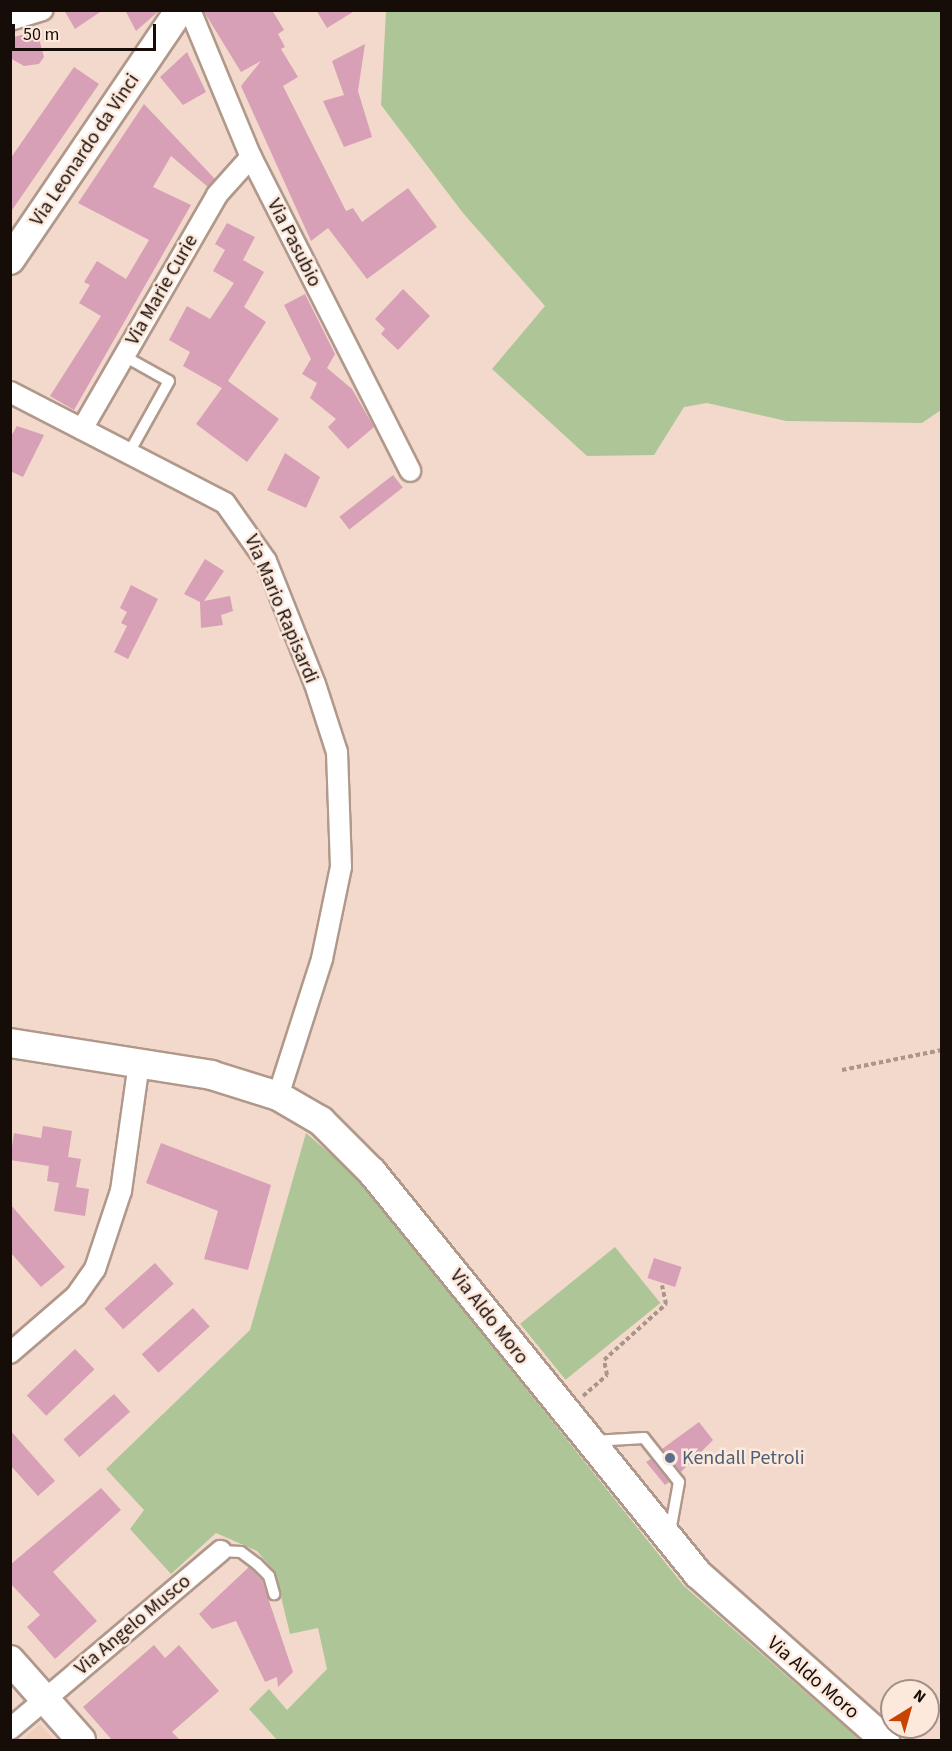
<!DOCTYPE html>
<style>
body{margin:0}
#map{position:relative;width:952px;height:1751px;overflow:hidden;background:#f3d9cb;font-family:"Source Sans 3",sans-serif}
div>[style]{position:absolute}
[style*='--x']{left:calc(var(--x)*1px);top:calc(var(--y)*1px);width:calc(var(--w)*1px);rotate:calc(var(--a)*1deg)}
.built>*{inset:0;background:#f0cfbc}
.green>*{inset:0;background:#aec697;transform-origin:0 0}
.building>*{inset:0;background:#d7a0b6;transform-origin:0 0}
.path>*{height:4px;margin-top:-2px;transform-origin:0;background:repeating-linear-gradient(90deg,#a9958a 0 4.5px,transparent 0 7.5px)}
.roads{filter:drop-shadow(2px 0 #b0988a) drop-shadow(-2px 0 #b0988a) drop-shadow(0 2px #b0988a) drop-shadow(0 -2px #b0988a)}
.lane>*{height:10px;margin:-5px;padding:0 5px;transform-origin:5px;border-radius:5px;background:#fff}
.street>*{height:20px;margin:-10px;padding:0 10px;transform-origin:10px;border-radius:10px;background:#fff}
.secondary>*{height:28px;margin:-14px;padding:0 14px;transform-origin:14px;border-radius:14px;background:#fff}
.dots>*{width:16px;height:16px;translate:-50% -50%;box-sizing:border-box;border:3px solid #fde8dc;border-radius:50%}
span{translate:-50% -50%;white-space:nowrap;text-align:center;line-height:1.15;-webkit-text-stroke:5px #fde8dc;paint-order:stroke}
.street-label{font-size:20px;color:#160d09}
.service-label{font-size:20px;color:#4e5e75}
.left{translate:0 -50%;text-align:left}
.frame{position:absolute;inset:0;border:12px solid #160d09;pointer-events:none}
.north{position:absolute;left:880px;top:1679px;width:60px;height:60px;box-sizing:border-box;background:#fde8dc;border:2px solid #a19088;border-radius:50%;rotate:37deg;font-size:16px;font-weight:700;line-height:24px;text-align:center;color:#160d09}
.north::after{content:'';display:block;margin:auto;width:21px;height:27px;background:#c84200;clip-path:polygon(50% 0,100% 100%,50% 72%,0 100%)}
.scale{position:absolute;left:12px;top:24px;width:144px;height:27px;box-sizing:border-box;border:3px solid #160d09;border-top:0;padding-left:8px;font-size:18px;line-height:21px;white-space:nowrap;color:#160d09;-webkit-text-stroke:4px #fde8dc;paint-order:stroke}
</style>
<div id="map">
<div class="built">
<div style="clip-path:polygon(40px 1724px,54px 1740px,22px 1740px)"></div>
</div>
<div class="green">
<div style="clip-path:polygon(386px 11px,941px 11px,941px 410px,922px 423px,786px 421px,707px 403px,684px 407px,654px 455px,587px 456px,492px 369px,545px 306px,463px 213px,381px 105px)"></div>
<div style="clip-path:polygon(306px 1133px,356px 1176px,684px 1586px,860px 1740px,277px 1740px,249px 1709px,269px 1689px,287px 1710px,327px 1669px,318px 1628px,290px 1634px,275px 1572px,257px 1551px,216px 1533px,171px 1574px,130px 1529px,144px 1510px,106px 1469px,250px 1330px)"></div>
<div style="left:615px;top:1247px;width:72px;height:122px;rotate:51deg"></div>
</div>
<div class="building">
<div style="clip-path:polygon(64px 10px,103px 10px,75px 29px)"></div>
<div style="clip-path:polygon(125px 10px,160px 10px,136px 31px)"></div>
<div style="clip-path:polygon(203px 10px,272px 10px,284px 30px,278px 34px,285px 47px,281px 49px,298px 77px,283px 86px,346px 211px,353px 208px,362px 222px,408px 188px,437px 227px,367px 279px,328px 228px,311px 241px,241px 86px,261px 61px,241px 72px)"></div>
<div style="clip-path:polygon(316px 10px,356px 10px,327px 28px)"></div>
<div style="clip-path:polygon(37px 31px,44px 57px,39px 64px,24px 66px,10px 58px,10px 38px)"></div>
<div style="clip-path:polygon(365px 44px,358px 91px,372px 137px,344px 147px,323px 101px,344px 95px,332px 61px)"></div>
<div style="clip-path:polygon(187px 52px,206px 92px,183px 105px,160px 77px)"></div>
<div style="clip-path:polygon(74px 67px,99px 84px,10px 213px,10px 159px)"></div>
<div style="clip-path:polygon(144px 104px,215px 179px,208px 187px,171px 156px,153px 187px,191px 205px,74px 410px,50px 396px,101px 316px,79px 303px,90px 285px,84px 282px,97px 261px,126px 279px,149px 240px,78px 203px)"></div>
<div style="clip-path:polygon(227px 223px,255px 237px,243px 260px,264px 272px,244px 307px,266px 322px,228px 381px,279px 419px,247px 462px,196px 424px,222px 388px,183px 366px,190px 352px,169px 340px,187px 306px,210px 319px,234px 283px,213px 271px,225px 250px,215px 244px)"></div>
<div style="clip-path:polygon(403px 289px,430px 316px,398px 350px,381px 334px,385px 329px,375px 319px)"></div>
<div style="clip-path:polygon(305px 294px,335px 354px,327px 368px,352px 389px,374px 427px,348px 449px,328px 427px,336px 419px,310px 398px,317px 383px,302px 374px,311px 359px,284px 305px)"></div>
<div style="clip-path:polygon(17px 426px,44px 435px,23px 477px,10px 471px,10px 438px)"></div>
<div style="clip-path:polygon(285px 453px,320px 477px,306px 508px,267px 490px)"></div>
<div style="left:393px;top:475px;width:16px;height:68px;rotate:52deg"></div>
<div style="clip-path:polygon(205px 559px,224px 571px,204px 601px,230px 596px,233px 611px,221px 615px,223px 625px,201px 628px,200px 602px,184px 594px)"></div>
<div style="clip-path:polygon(131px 585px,158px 599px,128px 659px,114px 652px,127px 626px,121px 623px,127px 612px,120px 608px)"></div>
<div style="clip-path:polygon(43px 1126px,72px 1131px,68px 1157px,81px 1159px,76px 1187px,89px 1189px,85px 1216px,54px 1211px,59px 1183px,47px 1181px,49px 1166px,10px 1160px,14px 1133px,41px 1138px)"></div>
<div style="clip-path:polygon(161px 1143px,271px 1185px,248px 1270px,204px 1259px,218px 1211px,146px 1183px)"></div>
<div style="clip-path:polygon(10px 1204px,65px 1267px,41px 1287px,10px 1252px)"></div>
<div style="left:654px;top:1258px;width:29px;height:21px;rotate:18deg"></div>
<div style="left:155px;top:1263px;width:28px;height:68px;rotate:48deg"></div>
<div style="left:193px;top:1308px;width:25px;height:69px;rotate:48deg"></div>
<div style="left:75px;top:1349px;width:28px;height:67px;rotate:46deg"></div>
<div style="left:114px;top:1394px;width:24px;height:68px;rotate:48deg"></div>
<div style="clip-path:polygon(699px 1422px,713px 1440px,681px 1472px,662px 1449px)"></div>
<div style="clip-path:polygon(10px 1430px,55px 1481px,38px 1496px,10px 1465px)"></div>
<div style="clip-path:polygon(651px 1459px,669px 1482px,665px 1485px,646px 1462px)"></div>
<div style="clip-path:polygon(101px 1488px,121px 1510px,53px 1572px,97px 1621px,55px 1659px,27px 1627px,40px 1615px,10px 1583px,10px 1565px)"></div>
<div style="clip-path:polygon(249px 1567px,262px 1580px,293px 1672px,278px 1687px,277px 1677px,265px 1682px,236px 1621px,212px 1629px,199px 1614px)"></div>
<div style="clip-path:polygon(154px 1645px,165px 1658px,179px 1645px,219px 1691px,172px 1732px,180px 1740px,112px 1740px,83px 1707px)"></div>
</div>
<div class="path">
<div style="--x:842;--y:1070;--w:102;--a:-11.3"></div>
<div style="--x:583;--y:1396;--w:32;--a:-41"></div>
<div style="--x:607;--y:1375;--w:15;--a:-101"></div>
<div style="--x:604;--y:1360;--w:84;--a:-42.1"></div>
<div style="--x:666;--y:1304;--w:19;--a:-102"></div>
</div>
<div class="roads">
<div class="lane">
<div style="--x:124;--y:356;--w:51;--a:29.1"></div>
<div style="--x:169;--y:381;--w:82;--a:119.1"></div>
<div style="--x:593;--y:1441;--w:51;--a:-3.4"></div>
<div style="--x:644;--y:1438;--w:56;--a:51.5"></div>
<div style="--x:679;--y:1482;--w:51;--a:100.2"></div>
<div style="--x:221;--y:1551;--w:20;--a:3"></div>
<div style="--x:241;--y:1552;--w:20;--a:37"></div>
<div style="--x:257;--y:1564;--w:17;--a:45"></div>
<div style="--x:269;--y:1576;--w:19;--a:74"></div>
</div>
<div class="street">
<div style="--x:190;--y:10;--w:159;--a:67.5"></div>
<div style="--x:251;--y:157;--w:352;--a:63.1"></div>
<div style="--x:10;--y:20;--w:34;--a:-17"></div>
<div style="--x:10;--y:392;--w:242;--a:27.3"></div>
<div style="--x:225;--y:503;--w:71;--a:54.7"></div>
<div style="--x:266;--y:561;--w:132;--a:68.3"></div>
<div style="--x:315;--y:684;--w:71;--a:72.1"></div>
<div style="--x:337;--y:752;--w:115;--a:88"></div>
<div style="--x:341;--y:867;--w:94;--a:101.7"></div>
<div style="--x:322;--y:959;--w:144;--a:107.8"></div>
<div style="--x:82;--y:429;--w:270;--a:-60"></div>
<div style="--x:217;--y:195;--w:51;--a:-48.2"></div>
<div style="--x:10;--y:1353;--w:87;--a:-40.8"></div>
<div style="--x:76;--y:1296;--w:33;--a:-55"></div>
<div style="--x:95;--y:1269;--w:82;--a:-71.6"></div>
<div style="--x:121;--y:1191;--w:129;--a:-82"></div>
<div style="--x:10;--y:1729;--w:276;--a:-40.2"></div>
</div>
<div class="secondary">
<div style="--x:10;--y:260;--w:302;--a:-55.8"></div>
<div style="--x:10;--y:1043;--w:204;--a:9"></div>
<div style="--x:211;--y:1075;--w:70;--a:17.4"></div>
<div style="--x:278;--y:1096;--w:50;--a:30.2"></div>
<div style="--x:321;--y:1121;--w:72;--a:45"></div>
<div style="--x:372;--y:1172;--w:518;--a:50.96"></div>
<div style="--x:698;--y:1574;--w:250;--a:41.6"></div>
<div style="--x:10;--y:1660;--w:107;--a:48.4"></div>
</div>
</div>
<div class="dots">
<div style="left:670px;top:1458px;background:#5c6f8a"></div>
</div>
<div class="street-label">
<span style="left:85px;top:150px;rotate:-56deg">Via Leonardo da Vinci</span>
<span style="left:294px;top:243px;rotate:63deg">Via Pasubio</span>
<span style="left:162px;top:290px;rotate:-60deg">Via Marie Curie</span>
<span style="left:281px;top:609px;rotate:67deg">Via Mario Rapisardi</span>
<span style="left:489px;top:1317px;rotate:52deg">Via Aldo Moro</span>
<span style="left:133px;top:1625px;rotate:-40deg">Via Angelo Musco</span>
<span style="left:813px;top:1678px;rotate:41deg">Via Aldo Moro</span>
</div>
<div class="service-label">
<span class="left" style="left:682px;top:1458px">Kendall Petroli</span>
</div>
<div class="frame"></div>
<div class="north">N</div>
<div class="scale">50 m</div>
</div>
